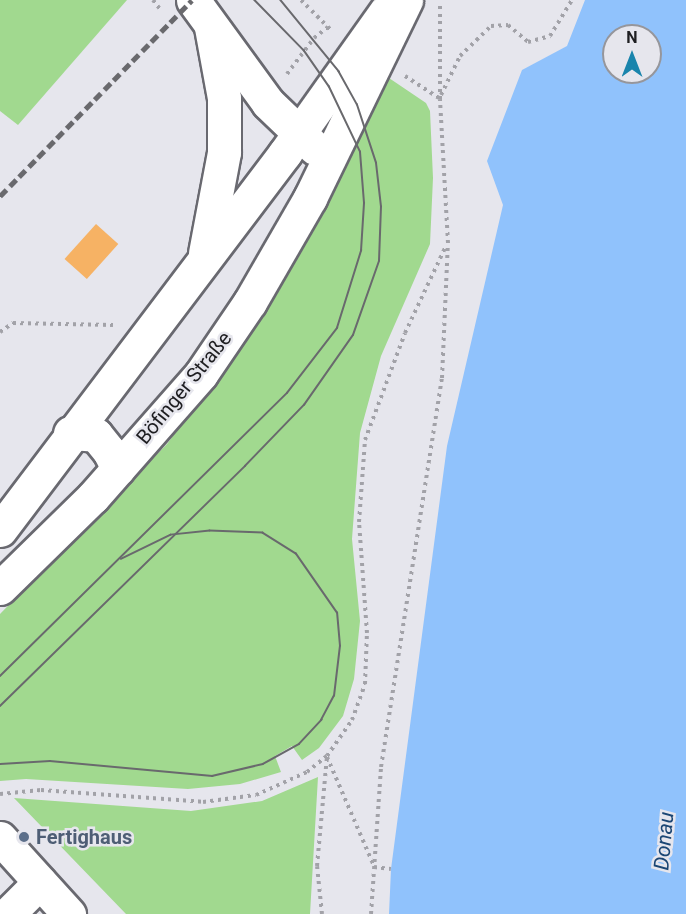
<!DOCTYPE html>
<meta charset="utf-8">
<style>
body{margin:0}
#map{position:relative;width:686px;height:914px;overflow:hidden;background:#e6e6ed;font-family:Roboto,sans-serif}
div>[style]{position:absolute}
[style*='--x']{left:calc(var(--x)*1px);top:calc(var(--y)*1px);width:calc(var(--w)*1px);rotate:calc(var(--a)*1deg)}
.green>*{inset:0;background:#a1d98f}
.water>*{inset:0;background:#90c2fc}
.building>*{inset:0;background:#f6b264;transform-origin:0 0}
.path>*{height:4px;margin-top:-2px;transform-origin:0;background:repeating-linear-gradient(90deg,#a2a2a8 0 3px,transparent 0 7.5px)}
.roads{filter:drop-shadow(2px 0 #696970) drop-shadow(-2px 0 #696970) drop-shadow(0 2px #696970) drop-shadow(0 -2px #696970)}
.minor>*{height:33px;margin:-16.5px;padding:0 16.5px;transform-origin:16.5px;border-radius:16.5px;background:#fff}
.tram>*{height:1.5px;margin:-0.75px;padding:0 0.75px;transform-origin:0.75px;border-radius:0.75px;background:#69696d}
.rail>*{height:4.5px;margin-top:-2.25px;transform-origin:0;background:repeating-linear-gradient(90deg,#69696d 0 9px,transparent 0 13.5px)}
.dots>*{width:16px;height:16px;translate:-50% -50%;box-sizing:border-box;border:3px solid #e6e6ed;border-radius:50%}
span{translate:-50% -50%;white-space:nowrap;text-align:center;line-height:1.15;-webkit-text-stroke:5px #e6e6ed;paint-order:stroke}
.street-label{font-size:20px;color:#1e1e21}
.service-label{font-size:20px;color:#4e5e75;font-weight:700}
.left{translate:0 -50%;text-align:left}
.water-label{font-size:21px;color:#1b4674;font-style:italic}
.north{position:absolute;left:602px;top:24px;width:60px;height:60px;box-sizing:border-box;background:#e6e6ed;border:2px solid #96969b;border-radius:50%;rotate:0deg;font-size:16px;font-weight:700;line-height:24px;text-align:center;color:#1e1e21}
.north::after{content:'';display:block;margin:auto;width:21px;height:27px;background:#1984ac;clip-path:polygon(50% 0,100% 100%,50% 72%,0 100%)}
</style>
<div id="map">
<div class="green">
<div style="clip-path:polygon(0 0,127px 0,18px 125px,0 111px)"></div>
<div style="clip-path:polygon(386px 76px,426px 103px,430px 111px,433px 178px,430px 244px,381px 356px,360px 433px,352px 539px,360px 621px,354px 679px,343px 716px,319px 748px,302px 760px,292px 746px,275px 756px,281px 772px,240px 784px,188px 789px,26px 779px,0 781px,0 614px,167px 444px,259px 319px,291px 267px)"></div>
<div style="clip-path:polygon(318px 777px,310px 914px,126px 914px,14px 798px,191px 811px,262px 801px)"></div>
</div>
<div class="water">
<div style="clip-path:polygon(evenodd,585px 0,686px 0,686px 914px,389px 914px,391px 869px,447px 446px,503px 205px,487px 161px,522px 70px,567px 46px,585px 0,614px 36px,650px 36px,650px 72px,614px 72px,614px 36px)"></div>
</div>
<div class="building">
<div style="left:96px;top:224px;width:30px;height:47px;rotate:42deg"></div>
</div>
<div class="path">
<div style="--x:153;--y:0;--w:11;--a:52"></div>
<div style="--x:301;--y:0;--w:41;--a:45"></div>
<div style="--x:287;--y:74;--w:45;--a:-53.1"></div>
<div style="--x:314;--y:38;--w:18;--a:-38"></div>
<div style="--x:405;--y:76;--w:40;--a:32.9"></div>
<div style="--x:441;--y:95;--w:43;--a:-64"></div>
<div style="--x:460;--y:56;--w:43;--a:-44.1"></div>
<div style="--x:491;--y:26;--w:17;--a:-3"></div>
<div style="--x:508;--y:25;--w:26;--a:40"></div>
<div style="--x:528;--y:42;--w:23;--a:-15"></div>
<div style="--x:550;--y:36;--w:42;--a:-58.6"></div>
<div style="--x:0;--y:332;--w:16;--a:-35"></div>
<div style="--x:13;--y:323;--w:100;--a:1.1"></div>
<div style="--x:327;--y:757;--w:119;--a:66.7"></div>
<div style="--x:0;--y:794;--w:41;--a:-5.6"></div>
<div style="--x:41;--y:790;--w:162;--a:4.2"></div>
<div style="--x:203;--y:802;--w:53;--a:-7.5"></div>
<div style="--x:256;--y:795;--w:56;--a:-24.3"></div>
<div style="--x:307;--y:772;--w:26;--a:-39"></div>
<div style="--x:327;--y:756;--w:44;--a:-55.2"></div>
<div style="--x:352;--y:720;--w:38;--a:-70"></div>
<div style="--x:365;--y:684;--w:51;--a:-87.8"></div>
<div style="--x:367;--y:633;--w:111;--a:-94.1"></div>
<div style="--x:359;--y:522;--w:82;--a:-85.8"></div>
<div style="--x:365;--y:440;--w:114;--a:-69.5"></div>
<div style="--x:405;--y:333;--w:96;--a:-64.8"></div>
<div style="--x:374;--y:867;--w:17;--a:7"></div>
<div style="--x:322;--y:914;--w:48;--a:-95.9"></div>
<div style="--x:317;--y:866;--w:109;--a:-84.8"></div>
<div style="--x:371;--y:914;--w:147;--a:-86.1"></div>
<div style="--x:381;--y:767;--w:394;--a:-81.1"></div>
<div style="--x:442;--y:378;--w:135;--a:-87.5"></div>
<div style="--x:448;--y:243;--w:144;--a:-93.2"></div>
<div style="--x:440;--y:99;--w:94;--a:-90"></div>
</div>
<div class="roads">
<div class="minor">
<div style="--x:193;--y:0;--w:127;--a:53.9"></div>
<div style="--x:268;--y:103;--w:65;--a:43.8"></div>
<div style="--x:205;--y:253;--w:103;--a:-79.3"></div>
<div style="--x:224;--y:152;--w:54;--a:-90"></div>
<div style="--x:224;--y:98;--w:72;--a:-100.4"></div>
<div style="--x:70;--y:433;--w:26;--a:4"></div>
<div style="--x:96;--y:435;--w:21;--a:51"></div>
<div style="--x:109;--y:451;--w:20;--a:63"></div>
<div style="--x:0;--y:530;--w:473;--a:-52.9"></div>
<div style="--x:285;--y:153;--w:174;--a:-54.6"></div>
<div style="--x:0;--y:588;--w:130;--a:-44.4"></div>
<div style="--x:93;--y:497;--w:164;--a:-48.7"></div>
<div style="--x:201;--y:374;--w:87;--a:-55.8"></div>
<div style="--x:250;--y:302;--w:120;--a:-60"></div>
<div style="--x:310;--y:198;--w:220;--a:-64.1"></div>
<div style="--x:0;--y:838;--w:103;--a:47.8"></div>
<div style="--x:8;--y:914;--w:45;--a:-45"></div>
</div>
</div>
<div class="tram">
<div style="--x:0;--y:676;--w:403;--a:-44.6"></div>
<div style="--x:287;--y:393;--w:82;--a:-52.4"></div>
<div style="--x:337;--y:328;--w:81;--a:-72.7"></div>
<div style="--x:361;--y:251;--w:48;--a:-86.4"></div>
<div style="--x:364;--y:203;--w:51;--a:-94.5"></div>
<div style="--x:360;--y:152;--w:72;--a:-115.5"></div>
<div style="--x:329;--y:87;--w:44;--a:-124.8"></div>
<div style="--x:304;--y:51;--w:71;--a:-134.4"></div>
<div style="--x:0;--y:706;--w:343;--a:-44.4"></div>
<div style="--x:245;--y:466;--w:85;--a:-46"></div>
<div style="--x:304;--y:405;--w:85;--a:-55"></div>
<div style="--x:353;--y:335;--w:78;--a:-70.6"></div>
<div style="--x:379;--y:261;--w:54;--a:-87.9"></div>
<div style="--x:381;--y:207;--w:44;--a:-96.5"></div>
<div style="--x:376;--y:163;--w:61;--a:-108.1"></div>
<div style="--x:357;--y:105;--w:38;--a:-119"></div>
<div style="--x:339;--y:72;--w:93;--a:-129.3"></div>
<div style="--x:0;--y:764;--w:50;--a:-3.4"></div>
<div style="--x:50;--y:761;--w:163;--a:5.3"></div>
<div style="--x:212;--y:776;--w:52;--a:-13.2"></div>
<div style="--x:263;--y:764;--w:41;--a:-29.1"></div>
<div style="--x:299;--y:744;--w:33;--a:-47"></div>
<div style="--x:321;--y:720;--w:27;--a:-62"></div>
<div style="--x:334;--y:696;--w:50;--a:-83.2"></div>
<div style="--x:340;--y:646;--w:33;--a:-95"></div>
<div style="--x:337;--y:613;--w:72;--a:-124.8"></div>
<div style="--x:296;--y:554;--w:39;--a:-148"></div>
<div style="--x:263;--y:533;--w:53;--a:-177.8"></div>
<div style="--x:210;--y:531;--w:39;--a:174"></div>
<div style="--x:171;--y:535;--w:55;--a:153.9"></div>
</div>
<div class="rail">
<div style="--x:0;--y:196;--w:274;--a:-45.6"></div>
</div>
<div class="dots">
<div style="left:24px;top:837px;background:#5c6f8a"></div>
</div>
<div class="street-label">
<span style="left:184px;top:388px;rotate:-51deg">Böfinger Straße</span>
</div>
<div class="service-label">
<span class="left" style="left:36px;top:837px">Fertighaus</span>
</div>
<div class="water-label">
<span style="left:664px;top:841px;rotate:-85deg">Donau</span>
</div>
<div class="north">N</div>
</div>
